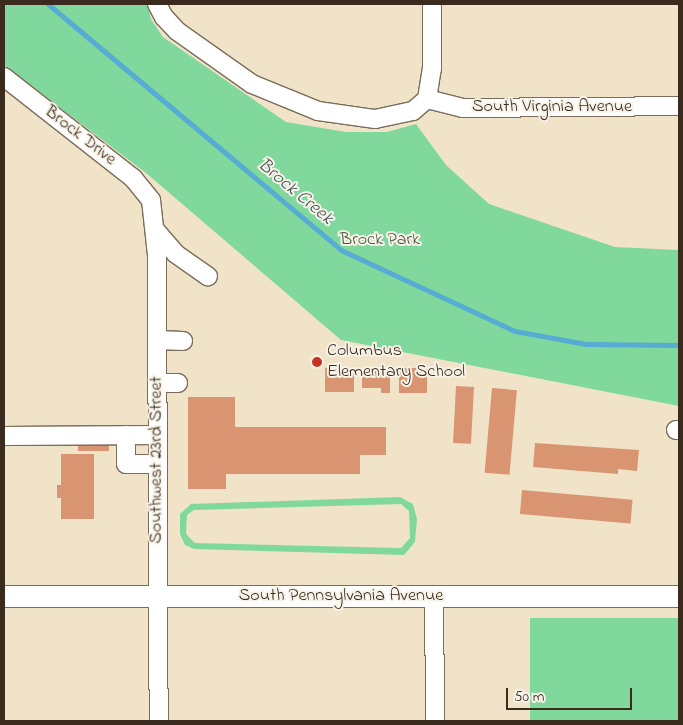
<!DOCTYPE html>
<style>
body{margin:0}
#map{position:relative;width:683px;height:725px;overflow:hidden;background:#f0e3c8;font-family:"Indie Flower",sans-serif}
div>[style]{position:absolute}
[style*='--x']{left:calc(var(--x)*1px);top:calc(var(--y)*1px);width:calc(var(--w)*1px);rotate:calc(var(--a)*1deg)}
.green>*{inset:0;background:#81d89d;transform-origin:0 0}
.stream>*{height:5px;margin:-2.5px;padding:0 2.5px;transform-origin:2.5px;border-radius:2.5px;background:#57acd3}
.building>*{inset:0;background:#d99571;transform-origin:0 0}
.roads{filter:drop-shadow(1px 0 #7a6b5a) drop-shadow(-1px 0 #7a6b5a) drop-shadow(0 1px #7a6b5a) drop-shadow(0 -1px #7a6b5a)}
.minor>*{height:18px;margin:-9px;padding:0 9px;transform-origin:9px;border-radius:9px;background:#fff}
.major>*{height:21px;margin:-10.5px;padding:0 10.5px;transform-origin:10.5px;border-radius:10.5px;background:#fff}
.dots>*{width:14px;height:14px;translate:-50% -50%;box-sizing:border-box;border:2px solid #f7f3e8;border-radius:50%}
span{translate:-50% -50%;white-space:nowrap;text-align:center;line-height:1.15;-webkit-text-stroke:4px #f7f3e8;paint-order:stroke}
.street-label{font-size:18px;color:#3b2a1e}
.park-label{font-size:18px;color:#4c563e}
.poi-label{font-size:18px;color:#3b2a1e}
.left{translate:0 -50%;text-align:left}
.water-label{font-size:19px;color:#45585d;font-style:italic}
.frame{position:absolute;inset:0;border:5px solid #3b2a1e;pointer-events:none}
.scale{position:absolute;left:506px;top:688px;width:126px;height:22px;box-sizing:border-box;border:2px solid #3b2a1e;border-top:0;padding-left:6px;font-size:15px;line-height:18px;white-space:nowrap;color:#3b2a1e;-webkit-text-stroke:4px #f7f3e8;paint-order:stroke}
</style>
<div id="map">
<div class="green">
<div style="clip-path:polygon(4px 4px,147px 4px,151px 19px,163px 37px,286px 122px,346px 132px,387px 132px,416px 124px,446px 165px,489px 204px,615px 247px,679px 250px,679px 406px,341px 340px,146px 173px,4px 65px)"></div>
<div style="clip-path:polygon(evenodd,400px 497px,413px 504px,417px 519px,415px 542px,404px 555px,194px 549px,185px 545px,180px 534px,180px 514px,191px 504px,400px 497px,401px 504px,409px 511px,410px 538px,401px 548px,195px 543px,186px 534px,187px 515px,194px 510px,401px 504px)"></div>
<div style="left:530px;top:618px;width:149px;height:103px"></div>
</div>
<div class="stream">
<div style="--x:48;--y:4;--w:383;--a:40"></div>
<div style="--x:341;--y:250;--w:192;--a:25"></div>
<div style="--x:515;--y:331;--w:72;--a:10.4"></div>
<div style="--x:586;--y:344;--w:93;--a:0.6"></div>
</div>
<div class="building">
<div style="left:325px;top:368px;width:29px;height:24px"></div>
<div style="left:399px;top:368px;width:28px;height:25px"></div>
<div style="clip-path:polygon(362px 369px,390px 369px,390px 393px,381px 393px,381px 388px,362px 388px)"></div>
<div style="left:456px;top:386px;width:18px;height:57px;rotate:3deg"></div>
<div style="left:492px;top:388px;width:25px;height:85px;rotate:5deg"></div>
<div style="clip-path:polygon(188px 397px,235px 397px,235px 427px,386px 427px,386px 455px,360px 455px,360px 474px,226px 474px,226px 489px,188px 489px)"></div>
<div style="clip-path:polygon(535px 443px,639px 450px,637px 471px,618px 469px,618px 474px,533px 467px)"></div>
<div style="left:78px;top:444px;width:31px;height:7px"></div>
<div style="clip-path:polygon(61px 454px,94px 454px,94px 519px,61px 519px,61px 498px,57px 498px,57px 485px,61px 485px)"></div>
<div style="left:522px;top:490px;width:111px;height:24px;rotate:5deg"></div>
</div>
<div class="roads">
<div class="minor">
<div style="--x:157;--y:4;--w:15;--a:62"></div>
<div style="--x:164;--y:17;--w:19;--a:47"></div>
<div style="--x:177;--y:31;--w:92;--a:35.2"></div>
<div style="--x:252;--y:84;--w:71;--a:22.2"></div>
<div style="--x:318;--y:111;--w:58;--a:8"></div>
<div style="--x:375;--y:119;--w:39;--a:-12"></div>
<div style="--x:413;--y:111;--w:18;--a:-41"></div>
<div style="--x:427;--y:99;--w:30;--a:-81"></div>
<div style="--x:432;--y:69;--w:65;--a:-90"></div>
<div style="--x:4;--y:77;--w:164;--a:38.1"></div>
<div style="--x:133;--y:178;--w:28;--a:51"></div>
<div style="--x:151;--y:200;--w:55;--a:83.8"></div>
<div style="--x:157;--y:255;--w:466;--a:89.8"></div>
<div style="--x:427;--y:99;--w:37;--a:14"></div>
<div style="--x:463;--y:108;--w:216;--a:-0.5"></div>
<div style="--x:156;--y:231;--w:30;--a:49"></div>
<div style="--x:176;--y:254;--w:39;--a:35"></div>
<div style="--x:157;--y:340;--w:26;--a:2"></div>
<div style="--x:158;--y:383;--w:20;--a:0"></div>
<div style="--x:676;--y:430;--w:3;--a:0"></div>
<div style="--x:126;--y:435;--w:29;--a:90"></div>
<div style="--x:126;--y:464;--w:31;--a:0"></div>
<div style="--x:4;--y:436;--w:154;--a:-0.4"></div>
<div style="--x:434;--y:596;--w:125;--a:89.5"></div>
</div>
<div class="major">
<div style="--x:4;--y:596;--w:675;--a:0"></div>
</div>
</div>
<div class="dots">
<div style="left:317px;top:362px;background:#c8321e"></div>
</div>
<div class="street-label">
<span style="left:552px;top:107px">South Virginia Avenue</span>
<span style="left:80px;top:136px;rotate:38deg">Brock Drive</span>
<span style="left:157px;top:460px;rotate:-90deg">Southwest 23rd Street</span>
<span style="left:341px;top:596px">South Pennsylvania Avenue</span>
</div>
<div class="park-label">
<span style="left:380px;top:240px">Brock Park</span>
</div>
<div class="poi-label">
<span class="left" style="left:327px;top:362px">Columbus<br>Elementary School</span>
</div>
<div class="water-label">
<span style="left:295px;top:192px;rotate:40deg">Brock Creek</span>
</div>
<div class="frame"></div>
<div class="scale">50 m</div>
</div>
